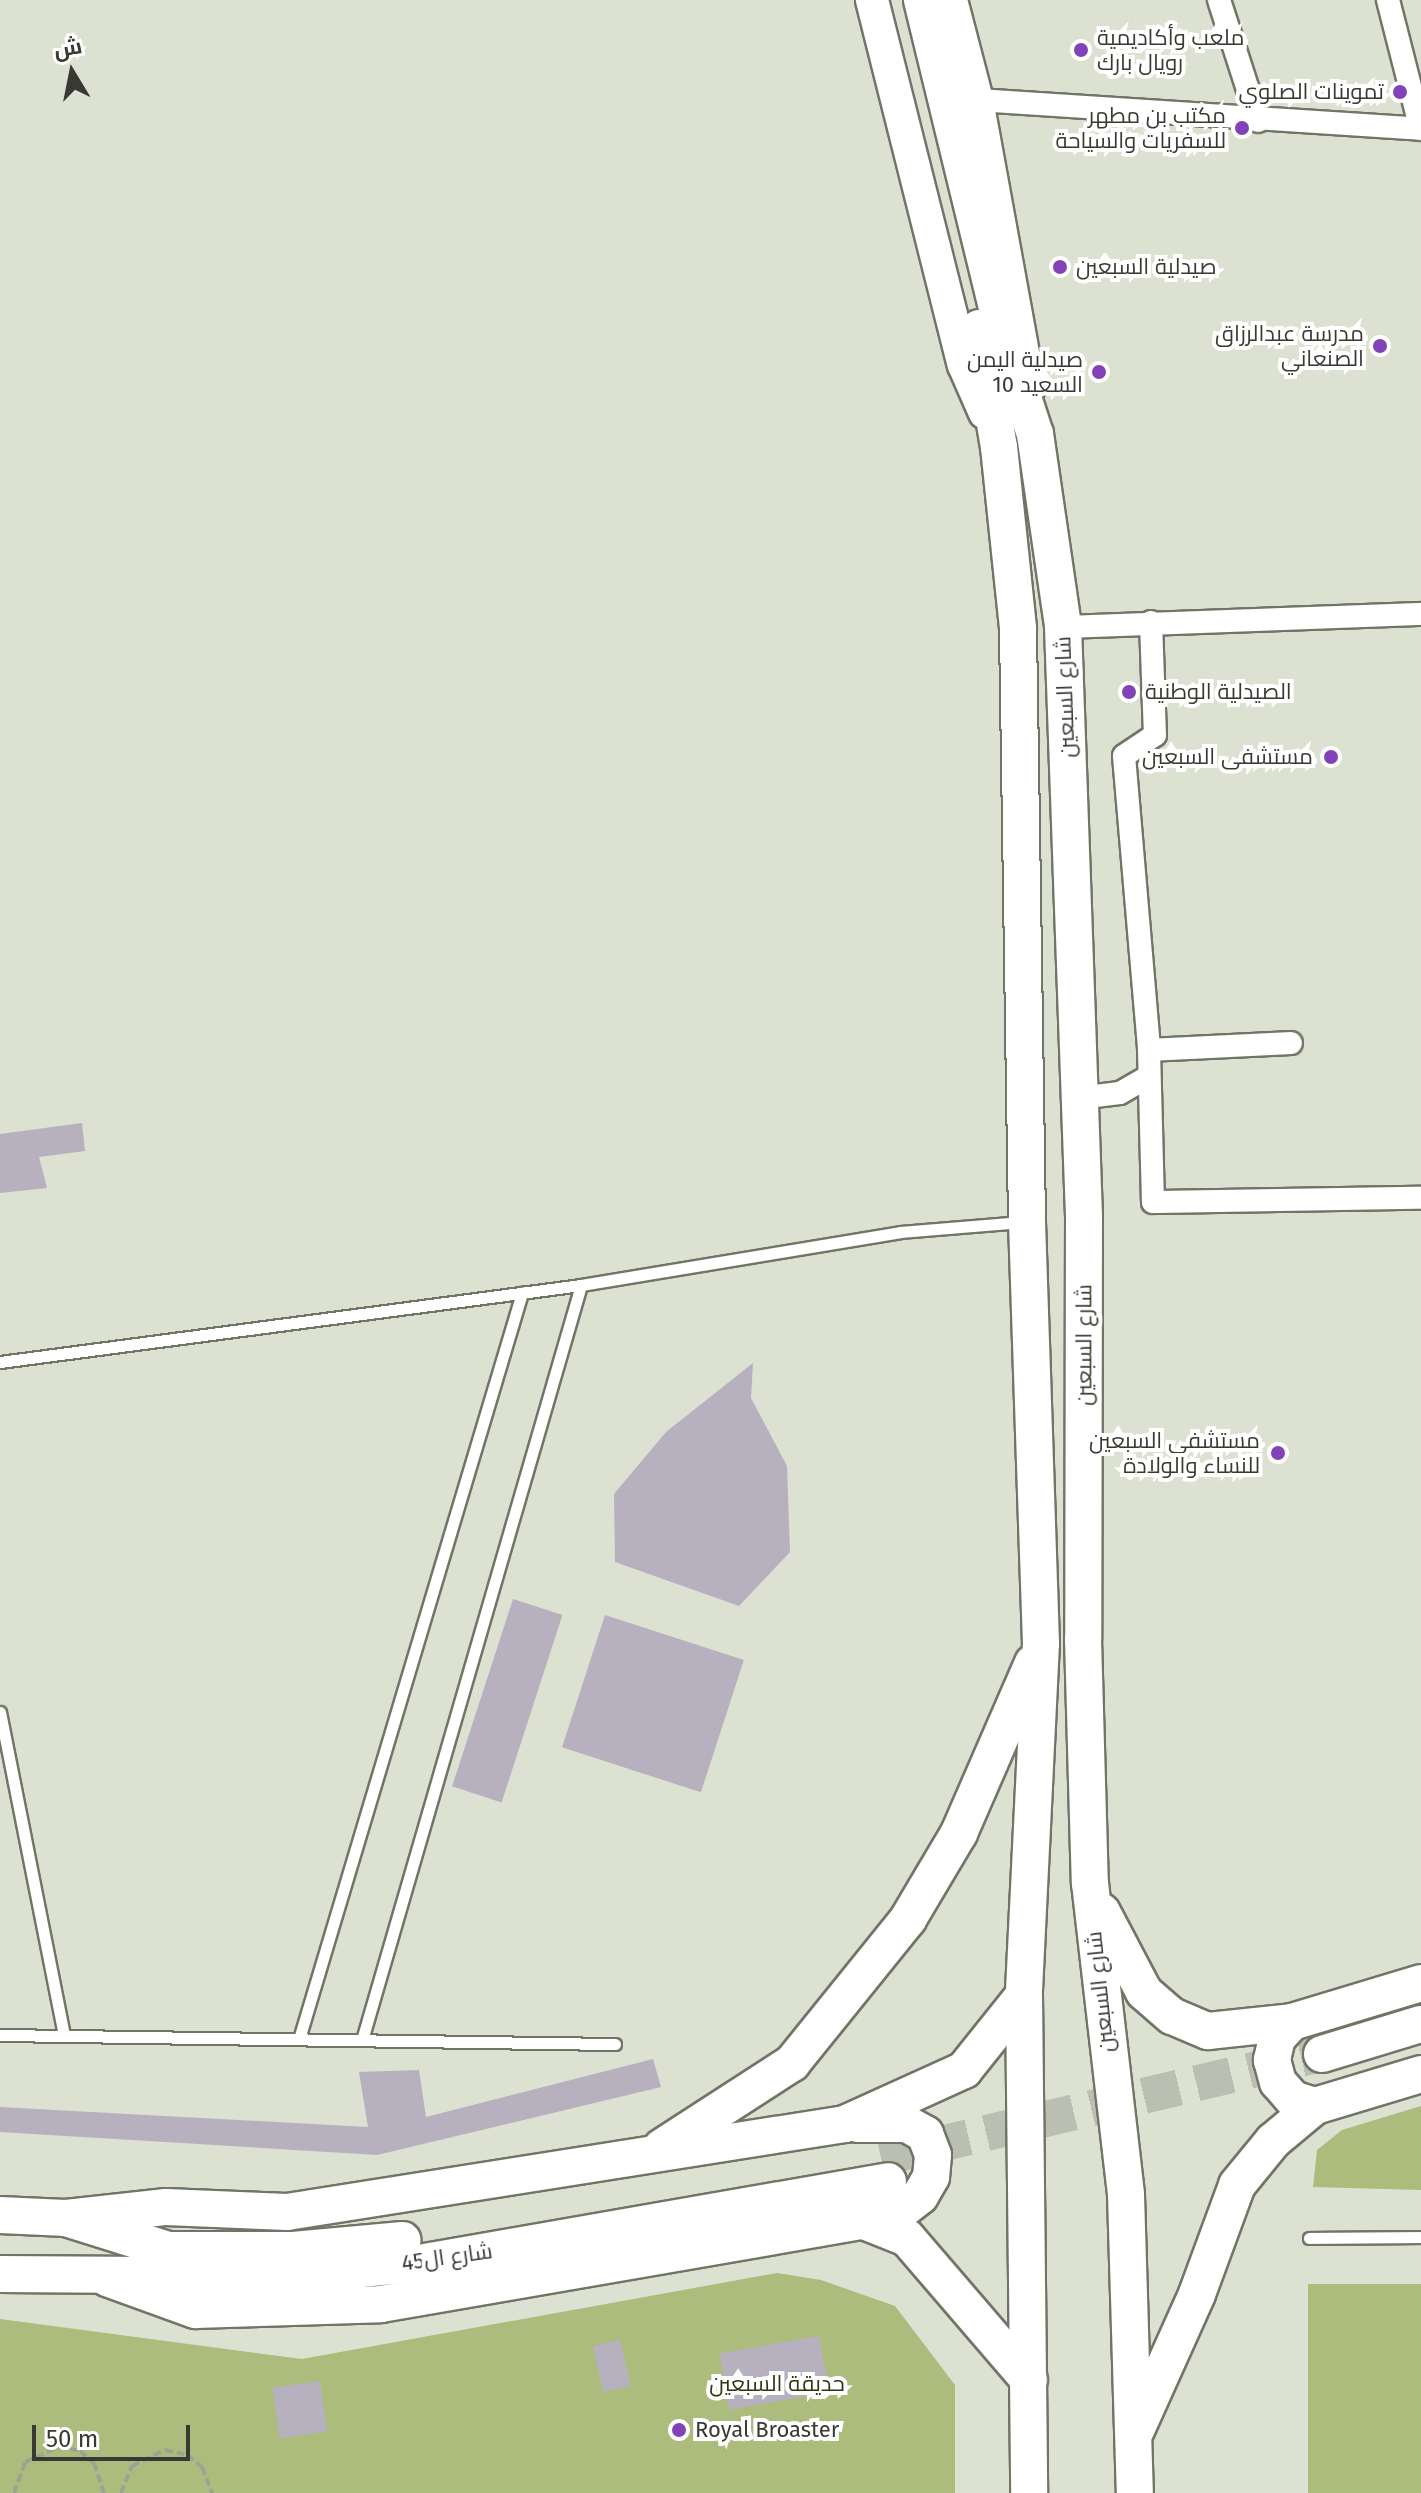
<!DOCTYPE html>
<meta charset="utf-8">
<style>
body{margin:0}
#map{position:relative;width:1421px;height:2493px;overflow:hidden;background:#dce1d1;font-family:"Fira Sans",Cairo,sans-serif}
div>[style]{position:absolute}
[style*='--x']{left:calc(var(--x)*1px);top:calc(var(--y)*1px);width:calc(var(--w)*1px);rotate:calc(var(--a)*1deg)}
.green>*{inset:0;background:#abbc7d;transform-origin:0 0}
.building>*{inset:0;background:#b7b0bf;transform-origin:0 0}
.primary-tunnel>*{height:36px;margin-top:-18px;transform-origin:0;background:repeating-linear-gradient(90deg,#bbbfb1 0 36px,transparent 0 54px)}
.path>*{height:4px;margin-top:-2px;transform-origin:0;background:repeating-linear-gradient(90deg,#9ea295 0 8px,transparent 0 12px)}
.roads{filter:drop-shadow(2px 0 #717567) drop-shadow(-2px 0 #717567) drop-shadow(0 2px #717567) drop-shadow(0 -2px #717567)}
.service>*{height:11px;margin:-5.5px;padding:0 5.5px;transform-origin:5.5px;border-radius:5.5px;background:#fff}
.minor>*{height:22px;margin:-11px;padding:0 11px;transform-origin:11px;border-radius:11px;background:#fff}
.secondary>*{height:32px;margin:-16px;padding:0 16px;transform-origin:16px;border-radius:16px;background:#fff}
.primary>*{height:36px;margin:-18px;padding:0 18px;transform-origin:18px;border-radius:18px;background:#fff}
.dots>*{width:22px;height:22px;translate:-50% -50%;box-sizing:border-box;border:4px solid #fff;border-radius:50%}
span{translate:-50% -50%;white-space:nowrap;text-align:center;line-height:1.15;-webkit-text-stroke:8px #fff;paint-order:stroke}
.poi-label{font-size:22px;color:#383933}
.left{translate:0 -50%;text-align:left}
.right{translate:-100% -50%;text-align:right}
.street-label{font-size:22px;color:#383933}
.park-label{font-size:22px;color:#2d3612}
.north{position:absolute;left:32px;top:32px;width:80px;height:80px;-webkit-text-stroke:6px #fff;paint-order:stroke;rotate:350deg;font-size:22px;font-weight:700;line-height:32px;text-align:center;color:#383933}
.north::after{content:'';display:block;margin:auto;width:28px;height:36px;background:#383933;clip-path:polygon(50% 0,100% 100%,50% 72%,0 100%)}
.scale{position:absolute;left:32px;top:2425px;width:158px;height:36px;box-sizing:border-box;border:4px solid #383933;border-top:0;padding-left:10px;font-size:24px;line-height:28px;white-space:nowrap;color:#383933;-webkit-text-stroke:6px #fff;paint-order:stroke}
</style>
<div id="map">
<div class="green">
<div style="clip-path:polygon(1421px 2106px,1421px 2190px,1313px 2187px,1317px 2150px,1342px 2130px)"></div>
<div style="clip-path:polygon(777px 2273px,821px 2280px,895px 2306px,955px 2385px,955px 2493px,0 2493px,0 2319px,302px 2359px)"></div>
<div style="left:1421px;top:2284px;width:209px;height:113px;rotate:90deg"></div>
</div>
<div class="building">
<div style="clip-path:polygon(82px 1123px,85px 1151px,39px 1157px,47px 1188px,0 1193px,0 1134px)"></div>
<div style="clip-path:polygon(753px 1363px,751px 1398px,787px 1466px,790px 1552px,739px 1606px,615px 1562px,614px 1494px,666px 1432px)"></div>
<div style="left:513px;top:1599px;width:52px;height:197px;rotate:18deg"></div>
<div style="left:605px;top:1615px;width:146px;height:139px;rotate:18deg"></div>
<div style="clip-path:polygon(653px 2059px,661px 2087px,377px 2155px,0 2132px,0 2107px,368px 2127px,359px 2072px,419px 2070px,426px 2117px)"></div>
<div style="left:819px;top:2336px;width:57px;height:101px;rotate:80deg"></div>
<div style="left:620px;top:2340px;width:47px;height:28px;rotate:77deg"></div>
<div style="left:320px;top:2381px;width:51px;height:48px;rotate:82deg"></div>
</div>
<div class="primary-tunnel">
<div style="--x:881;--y:2158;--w:453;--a:-13.3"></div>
</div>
<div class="path">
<div style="--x:14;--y:2493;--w:33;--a:-70"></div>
<div style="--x:25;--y:2462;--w:36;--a:-24"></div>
<div style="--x:58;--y:2447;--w:22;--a:10"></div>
<div style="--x:80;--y:2451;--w:18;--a:41"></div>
<div style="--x:94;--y:2463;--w:32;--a:72"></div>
<div style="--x:121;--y:2493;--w:29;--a:-68"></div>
<div style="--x:132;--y:2466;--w:37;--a:-26"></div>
<div style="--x:165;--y:2450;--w:23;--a:13"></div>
<div style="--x:187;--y:2455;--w:19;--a:39"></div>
<div style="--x:202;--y:2467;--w:28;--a:69"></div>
</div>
<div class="roads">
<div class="service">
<div style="--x:0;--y:1362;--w:586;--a:-7.55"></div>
<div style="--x:581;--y:1285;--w:323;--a:-9.4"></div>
<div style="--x:900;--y:1232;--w:122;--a:-4.7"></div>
<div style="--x:0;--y:1712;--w:330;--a:78.8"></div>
<div style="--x:0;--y:2035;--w:615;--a:0.84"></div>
<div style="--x:299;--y:2039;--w:779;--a:-73.36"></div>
<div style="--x:362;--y:2040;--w:786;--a:-73.82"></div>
<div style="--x:1309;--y:2238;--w:112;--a:-0.5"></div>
</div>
<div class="minor">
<div style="--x:1219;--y:0;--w:127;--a:72.1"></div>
<div style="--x:1388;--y:0;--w:133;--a:75.7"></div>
<div style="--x:977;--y:100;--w:445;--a:3.7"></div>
<div style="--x:1151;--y:622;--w:113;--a:88"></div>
<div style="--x:1155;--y:735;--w:37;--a:146"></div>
<div style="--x:1124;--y:756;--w:295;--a:85.1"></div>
<div style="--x:1149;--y:1050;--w:152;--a:88.5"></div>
<div style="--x:1153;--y:1202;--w:268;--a:-0.9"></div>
<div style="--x:1063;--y:627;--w:358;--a:-2.1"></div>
<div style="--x:1149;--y:1050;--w:142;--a:-2.8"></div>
<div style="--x:1079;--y:1098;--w:41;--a:-7"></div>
<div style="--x:1120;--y:1093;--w:30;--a:-30"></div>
</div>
<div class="secondary">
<div style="--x:872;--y:0;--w:376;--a:75.9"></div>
<div style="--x:964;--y:365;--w:52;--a:66.4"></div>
<div style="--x:951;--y:0;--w:103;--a:75.4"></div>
<div style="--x:977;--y:100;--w:292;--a:79.7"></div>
</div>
<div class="primary">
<div style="--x:922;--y:0;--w:355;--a:76.3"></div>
<div style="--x:1006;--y:345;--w:94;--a:72"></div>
<div style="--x:1035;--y:434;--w:195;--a:81.7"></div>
<div style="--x:1063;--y:627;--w:590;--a:87.96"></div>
<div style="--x:1084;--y:1217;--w:422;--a:90.1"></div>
<div style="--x:1083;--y:1639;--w:244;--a:88.4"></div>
<div style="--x:1090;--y:1883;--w:314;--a:83.4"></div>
<div style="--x:1126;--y:2195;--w:298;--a:88.3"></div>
<div style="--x:979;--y:328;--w:121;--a:80.5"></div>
<div style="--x:999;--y:447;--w:183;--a:84"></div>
<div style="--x:1018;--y:629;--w:593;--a:89.13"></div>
<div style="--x:1027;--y:1222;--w:421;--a:88.1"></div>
<div style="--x:1041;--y:1643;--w:352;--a:92.8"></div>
<div style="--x:1024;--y:1995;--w:498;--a:89.4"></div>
<div style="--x:1102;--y:1912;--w:90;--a:62.3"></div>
<div style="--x:1144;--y:1992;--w:37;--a:41"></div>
<div style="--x:1172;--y:2016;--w:39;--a:23"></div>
<div style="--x:1208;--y:2031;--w:84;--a:-6.1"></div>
<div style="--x:1292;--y:2022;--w:135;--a:-16.8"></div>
<div style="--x:1292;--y:2022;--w:22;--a:133"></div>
<div style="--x:1277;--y:2038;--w:23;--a:103"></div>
<div style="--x:1272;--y:2060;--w:23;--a:75"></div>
<div style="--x:1278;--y:2082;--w:23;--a:49"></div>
<div style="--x:1293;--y:2099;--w:23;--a:18"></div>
<div style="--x:1322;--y:2054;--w:103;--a:-16.9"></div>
<div style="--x:858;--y:2124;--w:49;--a:0"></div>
<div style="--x:907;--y:2124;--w:21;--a:29"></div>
<div style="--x:925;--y:2134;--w:22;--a:69"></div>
<div style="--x:933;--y:2155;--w:22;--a:95"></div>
<div style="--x:931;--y:2177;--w:22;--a:120"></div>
<div style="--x:920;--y:2196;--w:23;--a:142"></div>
<div style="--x:902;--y:2210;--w:40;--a:164"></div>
<div style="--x:662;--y:2147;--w:155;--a:-32.9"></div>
<div style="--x:792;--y:2063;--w:185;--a:-51.1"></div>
<div style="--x:908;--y:1919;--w:100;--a:-59.3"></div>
<div style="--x:959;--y:1833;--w:185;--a:-66.5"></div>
<div style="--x:0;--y:2215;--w:66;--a:2.6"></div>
<div style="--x:66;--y:2218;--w:107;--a:17.4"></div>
<div style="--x:168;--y:2250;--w:125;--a:0"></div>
<div style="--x:293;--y:2250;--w:110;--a:-5.2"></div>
<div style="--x:66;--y:2218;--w:101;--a:-6.3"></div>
<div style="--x:166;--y:2207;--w:121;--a:2.4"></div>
<div style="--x:287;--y:2212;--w:565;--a:-8.96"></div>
<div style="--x:845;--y:2124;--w:131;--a:-24.4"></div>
<div style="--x:964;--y:2070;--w:96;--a:-51.3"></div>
<div style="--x:0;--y:2274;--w:294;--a:0.4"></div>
<div style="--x:294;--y:2276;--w:126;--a:-5.9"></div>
<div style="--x:419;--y:2263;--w:476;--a:-9.9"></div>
<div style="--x:107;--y:2278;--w:94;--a:20"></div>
<div style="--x:195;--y:2310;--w:186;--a:-1.8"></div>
<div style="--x:381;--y:2304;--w:490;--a:-9.8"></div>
<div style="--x:864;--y:2221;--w:46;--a:21.6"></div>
<div style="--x:907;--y:2238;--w:187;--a:49.3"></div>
<div style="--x:1136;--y:2430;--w:149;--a:-65.8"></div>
<div style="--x:1197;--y:2294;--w:116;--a:-69.8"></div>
<div style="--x:1237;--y:2185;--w:57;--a:-50.7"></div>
<div style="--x:1273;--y:2141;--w:55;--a:-39.8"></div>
<div style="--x:1315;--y:2106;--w:111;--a:-16.8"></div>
</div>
</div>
<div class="dots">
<div style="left:1081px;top:50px;background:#8242b8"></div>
<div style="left:1400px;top:92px;background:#8242b8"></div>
<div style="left:1242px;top:128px;background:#8242b8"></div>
<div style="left:1060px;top:267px;background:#8242b8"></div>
<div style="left:1380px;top:346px;background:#8242b8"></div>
<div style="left:1099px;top:372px;background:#8242b8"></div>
<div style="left:1129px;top:692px;background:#8242b8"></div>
<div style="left:1331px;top:757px;background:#8242b8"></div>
<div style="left:1278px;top:1453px;background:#8242b8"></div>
<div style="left:679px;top:2430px;background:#8242b8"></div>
</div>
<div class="poi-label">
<span class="left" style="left:1097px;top:50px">ملعب وأكاديمية<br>رويال بارك</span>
<span class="right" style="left:1384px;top:92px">تموينات الصلوي</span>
<span class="right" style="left:1226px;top:128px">مكتب بن مطهر<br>للسفريات والسياحة</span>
<span class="left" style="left:1076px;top:267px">صيدلية السبعين</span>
<span class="right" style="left:1364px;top:346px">مدرسة عبدالرزاق<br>الصنعاني</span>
<span class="right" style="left:1083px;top:372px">صيدلية اليمن<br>السعيد 10</span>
<span class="left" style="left:1145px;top:692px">الصيدلية الوطنية</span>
<span class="right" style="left:1313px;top:757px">مستشفى السبعين</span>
<span class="right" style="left:1260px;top:1453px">مستشفى السبعين<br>للنساء والولادة</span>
<span class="left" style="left:695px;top:2430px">Royal Broaster</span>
</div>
<div class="street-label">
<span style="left:1065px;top:697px;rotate:-92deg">شارع السبعين</span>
<span style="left:1084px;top:1345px;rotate:-90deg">شارع السبعين</span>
<span style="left:1100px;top:1992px;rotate:-96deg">شارع السبعين</span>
<span style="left:447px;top:2257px;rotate:-8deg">شارع ال45</span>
</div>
<div class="park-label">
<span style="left:777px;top:2384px">حديقة السبعين</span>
</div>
<div class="north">ش</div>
<div class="scale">50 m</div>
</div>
